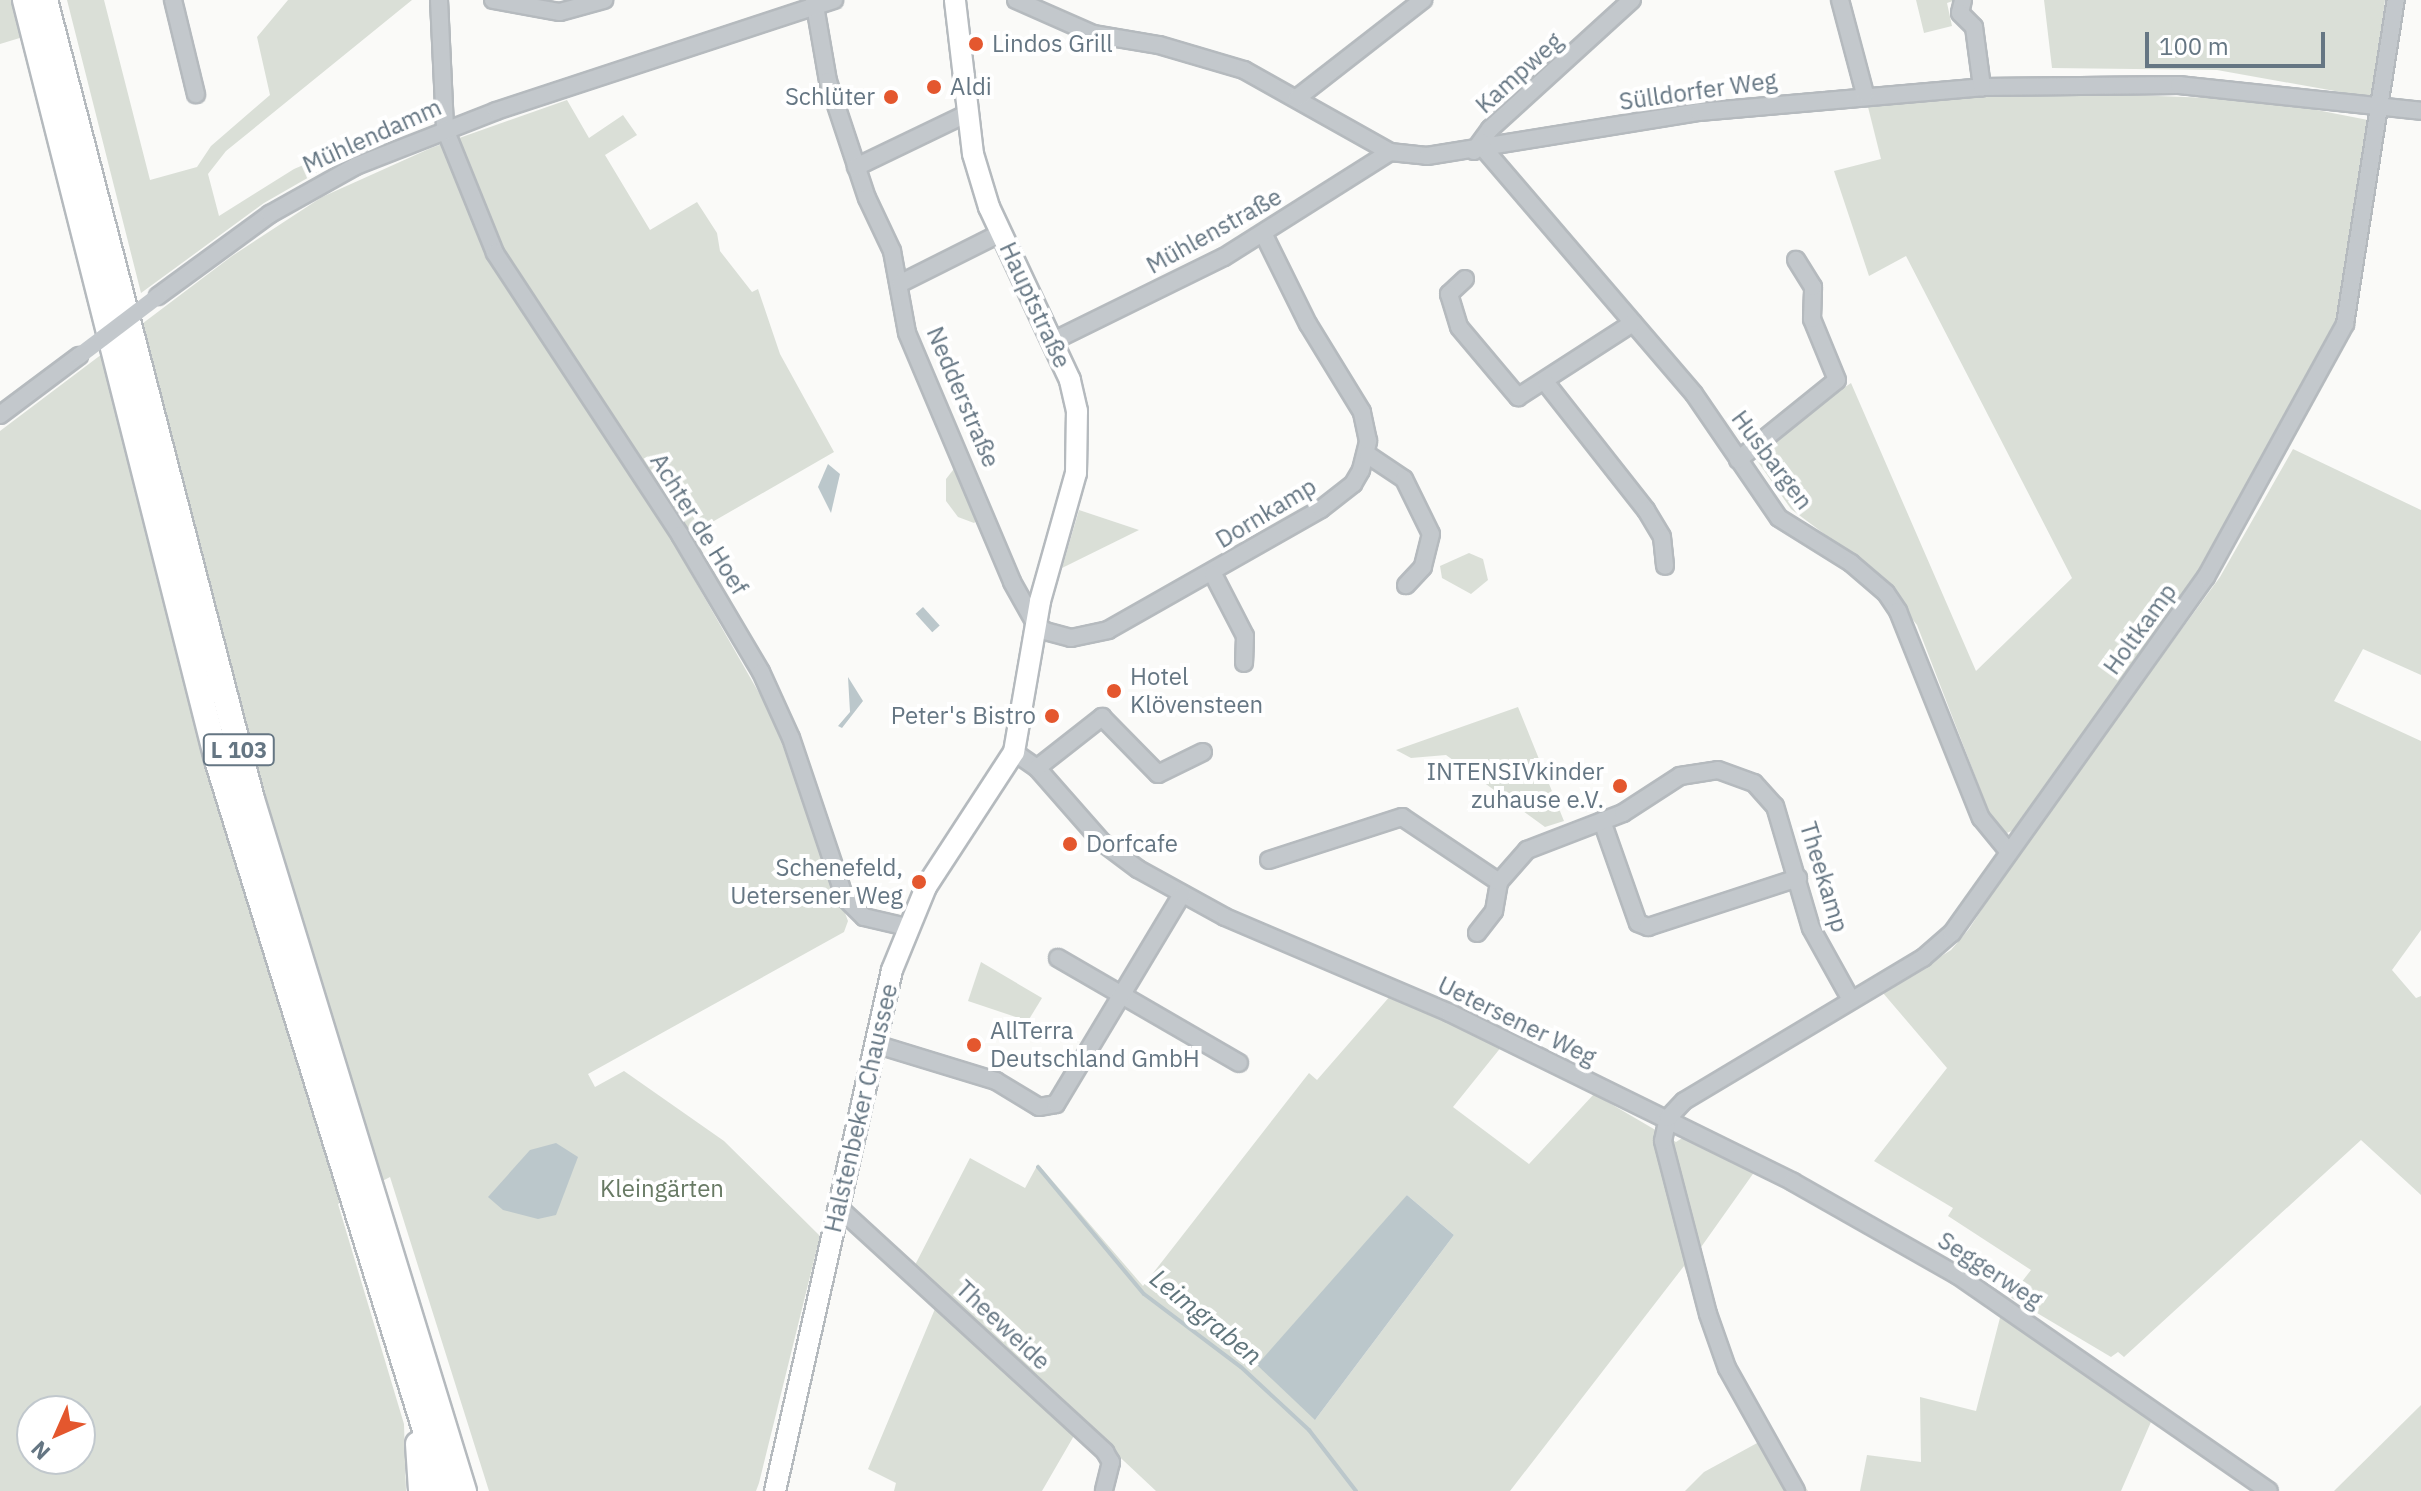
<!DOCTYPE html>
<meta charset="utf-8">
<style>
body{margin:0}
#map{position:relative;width:2421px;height:1491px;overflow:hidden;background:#fafaf8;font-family:"IBM Plex Sans",sans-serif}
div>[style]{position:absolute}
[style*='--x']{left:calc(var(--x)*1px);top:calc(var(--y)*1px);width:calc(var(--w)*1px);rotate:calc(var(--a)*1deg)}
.green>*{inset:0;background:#dadfd7}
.water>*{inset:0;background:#bbc7cb;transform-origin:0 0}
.stream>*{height:4px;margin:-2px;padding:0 2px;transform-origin:2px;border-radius:2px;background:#bbc7cb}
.roads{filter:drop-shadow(2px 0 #b5babe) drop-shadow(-2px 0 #b5babe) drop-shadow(0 2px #b5babe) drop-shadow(0 -2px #b5babe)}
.minor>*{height:16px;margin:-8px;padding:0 8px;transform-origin:8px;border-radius:8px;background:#c3c8cc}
.major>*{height:20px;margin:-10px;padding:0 10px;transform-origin:10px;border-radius:10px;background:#fff}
.highway>*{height:24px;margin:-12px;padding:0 12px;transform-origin:12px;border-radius:12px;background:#fff}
.minor-bridge>*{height:16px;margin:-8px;padding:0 8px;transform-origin:8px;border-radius:8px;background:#c3c8cc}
.dots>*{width:22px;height:22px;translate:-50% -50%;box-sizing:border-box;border:4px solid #fff;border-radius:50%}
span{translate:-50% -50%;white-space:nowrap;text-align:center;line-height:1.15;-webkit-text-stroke:8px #fff;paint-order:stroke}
.shield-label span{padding:2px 6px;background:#fff;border:2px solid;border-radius:6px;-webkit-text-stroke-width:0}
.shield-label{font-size:22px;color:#657683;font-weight:700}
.poi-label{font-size:24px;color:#657683}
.left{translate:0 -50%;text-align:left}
.right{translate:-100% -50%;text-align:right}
.street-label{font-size:24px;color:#657683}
.park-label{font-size:24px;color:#687a64}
.water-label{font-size:26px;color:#60757c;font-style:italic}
.north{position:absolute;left:16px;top:1395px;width:80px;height:80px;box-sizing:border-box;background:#fff;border:2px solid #c1c8cd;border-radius:50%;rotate:225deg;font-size:22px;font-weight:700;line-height:32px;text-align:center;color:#657683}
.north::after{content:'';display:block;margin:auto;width:28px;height:36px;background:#e4572e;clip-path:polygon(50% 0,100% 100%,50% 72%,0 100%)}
.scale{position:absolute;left:2145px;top:32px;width:180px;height:36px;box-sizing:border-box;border:4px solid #657683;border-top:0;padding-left:10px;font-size:24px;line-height:28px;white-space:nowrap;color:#657683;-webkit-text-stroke:6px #fff;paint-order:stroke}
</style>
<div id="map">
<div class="green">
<div style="clip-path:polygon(0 0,14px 0,23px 37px,0 44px)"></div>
<div style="clip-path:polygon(67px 0,104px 0,150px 180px,197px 167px,211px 146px,270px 95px,257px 37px,288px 0,412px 0,226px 151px,208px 174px,219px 216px,294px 169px,433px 110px,425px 122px,351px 153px,264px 203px,141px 293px)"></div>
<div style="clip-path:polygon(1916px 0,1956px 0,1947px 3px,1952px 26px,1924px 33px)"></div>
<div style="clip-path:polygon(2044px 0,2385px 0,2374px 98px,2217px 70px,2052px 68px)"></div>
<div style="clip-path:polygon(2050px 92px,2265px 100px,2368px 120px,2338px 323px,2197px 572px,2014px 830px,2007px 833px,1994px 825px,1917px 625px,1875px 572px,1791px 509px,1751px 452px,1851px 383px,1976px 671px,2072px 578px,1906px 256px,1869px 276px,1834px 171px,1881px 159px,1866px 99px)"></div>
<div style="clip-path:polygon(evenodd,567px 100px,589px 138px,623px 115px,637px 135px,605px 155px,650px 230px,697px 202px,717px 233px,720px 251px,752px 292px,758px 289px,780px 354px,834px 452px,674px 544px,771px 714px,848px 921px,844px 932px,588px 1074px,595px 1087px,624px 1071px,724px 1141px,820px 1236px,759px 1483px,756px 1491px,489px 1491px,390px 1177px,338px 1204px,404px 1424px,406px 1491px,0 1491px,0 431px,232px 256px,322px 197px,431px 148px,567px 100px,32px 1411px,80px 1411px,80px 1459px,32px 1459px,32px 1411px)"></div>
<div style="clip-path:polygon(2293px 449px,2421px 510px,2421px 675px,2363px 649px,2334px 701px,2421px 741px,2421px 930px,2392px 970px,2416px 998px,2421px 996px,2421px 1195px,2361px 1140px,2124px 1357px,2118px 1352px,2111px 1357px,2010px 1297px,2031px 1270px,1948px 1216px,1953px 1208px,1874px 1161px,1947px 1068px,1883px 993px,1951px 950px,1969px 929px,2027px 840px,2220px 577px)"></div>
<div style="clip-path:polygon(957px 465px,979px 519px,974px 523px,958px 517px,946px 501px,946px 479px)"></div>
<div style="clip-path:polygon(1079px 510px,1139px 530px,1062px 568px)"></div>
<div style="clip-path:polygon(1469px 553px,1483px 559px,1488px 580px,1471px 594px,1442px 578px,1440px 566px)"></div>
<div style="clip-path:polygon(1518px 707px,1564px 821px,1545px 827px,1446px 755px,1411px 758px,1396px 750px)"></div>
<div style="clip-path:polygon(981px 962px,1042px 998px,1028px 1021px,968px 1001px)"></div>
<div style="clip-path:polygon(evenodd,1391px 995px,1502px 1046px,1453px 1107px,1529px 1164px,1594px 1094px,1676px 1142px,1687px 1135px,1755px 1171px,1699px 1250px,1734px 1364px,1765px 1425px,1808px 1491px,1685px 1491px,1704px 1472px,1759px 1442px,1721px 1370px,1684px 1266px,1510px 1491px,1156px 1491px,915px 1265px,970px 1158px,1025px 1188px,1038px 1164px,1143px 1286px,1309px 1073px,1317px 1080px,1391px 995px,1407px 1195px,1454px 1235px,1315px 1420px,1407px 1195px)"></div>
<div style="clip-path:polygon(937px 1304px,1075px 1434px,1042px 1491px,894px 1491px,896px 1483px,868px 1469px)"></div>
<div style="clip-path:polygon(2002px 1310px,2154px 1415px,2121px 1491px,1860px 1491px,1867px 1455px,1921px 1462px,1920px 1397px,1976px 1411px)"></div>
<div style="clip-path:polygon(2421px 1405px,2421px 1491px,2334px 1491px)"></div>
</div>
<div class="water">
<div style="clip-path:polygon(828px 464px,840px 474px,831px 513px,818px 487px)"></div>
<div style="left:923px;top:607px;width:25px;height:10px;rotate:48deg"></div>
<div style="clip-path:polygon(848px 677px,863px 701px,842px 728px,838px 726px,850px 712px)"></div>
<div style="clip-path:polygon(556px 1143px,578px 1157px,556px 1215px,538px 1219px,503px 1210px,488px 1197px,530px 1150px)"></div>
<div style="clip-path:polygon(1407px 1195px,1454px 1235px,1315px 1420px,1257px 1365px)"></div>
</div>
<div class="stream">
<div style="--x:1038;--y:1167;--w:165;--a:50.2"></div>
<div style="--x:1144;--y:1294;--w:121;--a:37"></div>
<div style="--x:1241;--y:1367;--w:93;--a:42.8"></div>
<div style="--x:1309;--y:1430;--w:77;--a:52.4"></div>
</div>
<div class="roads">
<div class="minor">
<div style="--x:173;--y:0;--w:97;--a:76.3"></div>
<div style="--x:439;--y:0;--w:129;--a:87.3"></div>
<div style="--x:445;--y:129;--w:134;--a:68"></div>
<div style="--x:495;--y:253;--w:337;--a:56.7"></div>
<div style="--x:680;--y:535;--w:159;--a:59.4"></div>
<div style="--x:761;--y:672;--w:72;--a:65.6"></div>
<div style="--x:791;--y:738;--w:169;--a:71.4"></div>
<div style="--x:845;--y:898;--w:27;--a:45"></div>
<div style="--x:864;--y:917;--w:44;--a:13.1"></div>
<div style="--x:493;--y:0;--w:68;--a:10.2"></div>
<div style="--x:560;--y:12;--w:46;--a:-15.3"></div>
<div style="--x:814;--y:0;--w:82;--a:80.2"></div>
<div style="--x:828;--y:81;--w:123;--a:71.6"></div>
<div style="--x:867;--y:198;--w:59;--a:64.7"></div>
<div style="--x:892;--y:251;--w:83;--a:79.6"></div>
<div style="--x:907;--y:333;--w:270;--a:67.1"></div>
<div style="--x:1012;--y:582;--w:47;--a:60.7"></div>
<div style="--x:1035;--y:623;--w:13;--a:39"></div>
<div style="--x:1045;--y:631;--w:27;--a:15"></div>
<div style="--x:1071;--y:638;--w:38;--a:-12"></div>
<div style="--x:1108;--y:630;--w:245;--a:-29.6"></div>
<div style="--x:1321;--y:509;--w:41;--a:-38"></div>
<div style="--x:1353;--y:484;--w:16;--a:-60"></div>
<div style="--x:1361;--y:470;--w:30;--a:-76"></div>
<div style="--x:1368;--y:441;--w:30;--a:-102"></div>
<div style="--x:1362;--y:412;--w:103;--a:-121.5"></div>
<div style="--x:1308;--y:324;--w:99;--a:-116.3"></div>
<div style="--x:1016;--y:0;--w:84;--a:23.8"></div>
<div style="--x:1093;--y:34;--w:67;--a:9.5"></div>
<div style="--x:1159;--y:45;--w:89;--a:16.4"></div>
<div style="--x:1244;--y:70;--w:167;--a:29.3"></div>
<div style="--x:1390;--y:152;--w:37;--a:6"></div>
<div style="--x:1427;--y:156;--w:276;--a:-9.2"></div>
<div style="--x:1699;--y:112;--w:284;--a:-5"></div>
<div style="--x:1982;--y:87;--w:197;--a:-0.6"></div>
<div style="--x:2179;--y:85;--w:243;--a:6.1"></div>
<div style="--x:1840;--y:0;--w:97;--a:75.1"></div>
<div style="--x:1963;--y:0;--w:13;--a:103"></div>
<div style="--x:1960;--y:13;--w:20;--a:45"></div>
<div style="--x:1974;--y:27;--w:61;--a:82.4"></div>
<div style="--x:1297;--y:98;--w:160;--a:-37.9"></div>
<div style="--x:1485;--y:150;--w:321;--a:49.4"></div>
<div style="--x:1694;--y:394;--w:150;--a:55.6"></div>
<div style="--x:1779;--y:518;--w:85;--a:32"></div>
<div style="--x:1851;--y:563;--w:46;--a:40.6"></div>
<div style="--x:1886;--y:593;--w:22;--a:56"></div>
<div style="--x:1898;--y:611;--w:223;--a:68.2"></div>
<div style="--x:1981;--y:818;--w:43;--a:50.7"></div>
<div style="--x:1474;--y:151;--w:27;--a:-54"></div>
<div style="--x:1490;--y:129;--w:192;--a:-42.3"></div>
<div style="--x:856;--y:167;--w:122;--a:-25.7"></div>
<div style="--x:1465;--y:279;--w:22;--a:137"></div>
<div style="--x:1449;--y:294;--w:34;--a:73"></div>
<div style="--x:1459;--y:327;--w:92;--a:49.9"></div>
<div style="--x:1518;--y:397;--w:137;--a:-32.8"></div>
<div style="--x:901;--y:283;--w:112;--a:-26.6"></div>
<div style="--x:158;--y:296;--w:139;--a:-36.2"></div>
<div style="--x:270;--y:214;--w:98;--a:-29.2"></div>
<div style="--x:356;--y:166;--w:150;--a:-21.4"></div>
<div style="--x:496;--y:111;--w:356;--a:-18.2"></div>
<div style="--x:1055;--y:340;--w:188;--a:-26.2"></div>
<div style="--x:1224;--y:257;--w:196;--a:-32.3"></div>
<div style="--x:1546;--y:383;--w:162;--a:51.8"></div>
<div style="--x:1646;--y:510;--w:31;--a:59"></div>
<div style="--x:1662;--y:537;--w:29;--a:84"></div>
<div style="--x:0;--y:415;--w:99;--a:-36.8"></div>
<div style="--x:1368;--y:455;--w:43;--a:33.7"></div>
<div style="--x:1404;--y:479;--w:61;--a:63.9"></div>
<div style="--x:1431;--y:534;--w:34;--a:104"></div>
<div style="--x:1423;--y:567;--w:25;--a:133"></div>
<div style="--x:1738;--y:460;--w:127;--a:-38.9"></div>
<div style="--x:1837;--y:380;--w:66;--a:-112.3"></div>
<div style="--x:1812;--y:319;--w:32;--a:-88"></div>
<div style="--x:1813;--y:287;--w:32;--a:-122"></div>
<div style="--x:1213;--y:574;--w:70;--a:62.7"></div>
<div style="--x:1245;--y:636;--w:27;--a:92"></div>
<div style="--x:1014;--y:752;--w:28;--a:35"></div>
<div style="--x:1037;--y:768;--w:98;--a:48.7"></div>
<div style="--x:1102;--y:842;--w:45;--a:36.9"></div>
<div style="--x:1138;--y:869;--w:99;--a:28.9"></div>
<div style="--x:1225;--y:917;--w:245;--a:23.1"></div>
<div style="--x:1450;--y:1013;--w:382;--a:26.2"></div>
<div style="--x:1793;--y:1182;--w:189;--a:29.6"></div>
<div style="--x:1957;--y:1275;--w:379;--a:34.7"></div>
<div style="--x:1037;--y:768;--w:83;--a:-38.1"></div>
<div style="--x:1102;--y:717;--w:80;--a:45.5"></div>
<div style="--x:1158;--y:774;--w:50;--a:-26.1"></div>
<div style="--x:1602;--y:821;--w:108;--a:70.6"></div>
<div style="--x:1638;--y:923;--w:11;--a:22"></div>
<div style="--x:1648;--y:927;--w:158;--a:-18.1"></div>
<div style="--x:1269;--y:860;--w:140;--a:-17.9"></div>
<div style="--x:1402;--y:817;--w:117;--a:33.8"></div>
<div style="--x:1477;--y:933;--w:28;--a:-52"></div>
<div style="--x:1494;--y:911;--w:29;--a:-80"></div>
<div style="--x:1499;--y:882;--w:43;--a:-48.8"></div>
<div style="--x:1527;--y:850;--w:103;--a:-21.1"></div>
<div style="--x:1623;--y:813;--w:68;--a:-33"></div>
<div style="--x:1680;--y:776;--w:38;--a:-9"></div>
<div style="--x:1718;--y:770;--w:38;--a:20"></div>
<div style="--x:1754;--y:783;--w:31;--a:48"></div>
<div style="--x:1775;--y:806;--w:127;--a:73.6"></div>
<div style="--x:1811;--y:928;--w:82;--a:60.9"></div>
<div style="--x:1058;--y:958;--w:209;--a:30.1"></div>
<div style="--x:875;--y:1044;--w:127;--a:17"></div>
<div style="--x:996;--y:1081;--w:50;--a:31.2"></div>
<div style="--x:1039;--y:1107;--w:17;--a:-10"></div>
<div style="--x:1056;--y:1104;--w:245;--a:-59"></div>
<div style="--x:837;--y:1206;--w:364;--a:42.5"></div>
<div style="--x:1105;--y:1452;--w:12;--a:59"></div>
<div style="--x:1111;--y:1462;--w:30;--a:104"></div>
<div style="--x:1796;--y:1491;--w:141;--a:-119.3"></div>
<div style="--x:1727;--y:1368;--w:57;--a:-109.4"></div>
<div style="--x:1708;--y:1314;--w:179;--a:-104.6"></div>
<div style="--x:1663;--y:1141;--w:24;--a:-78"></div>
<div style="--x:1668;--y:1118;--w:23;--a:-47"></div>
<div style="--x:1684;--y:1101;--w:279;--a:-30.9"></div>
<div style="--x:1923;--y:958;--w:38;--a:-41"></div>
<div style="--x:1952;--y:933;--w:437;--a:-54.5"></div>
<div style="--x:2206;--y:577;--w:289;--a:-61.2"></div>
<div style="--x:2345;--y:324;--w:328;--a:-81.1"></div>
</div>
<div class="major">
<div style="--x:775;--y:1491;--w:534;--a:-77.34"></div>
<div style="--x:892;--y:970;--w:90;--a:-67.7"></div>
<div style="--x:926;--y:887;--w:161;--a:-56.9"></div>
<div style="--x:1014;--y:752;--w:153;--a:-80.2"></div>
<div style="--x:1040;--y:601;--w:133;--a:-74.3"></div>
<div style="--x:1076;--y:473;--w:62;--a:-89.1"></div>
<div style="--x:1077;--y:411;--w:32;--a:-103"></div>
<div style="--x:1070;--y:380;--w:191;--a:-115.1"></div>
<div style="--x:989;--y:207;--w:55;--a:-106.8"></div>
<div style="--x:973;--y:154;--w:155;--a:-96.7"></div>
</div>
<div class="highway">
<div style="--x:25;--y:0;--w:784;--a:75.82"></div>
<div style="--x:217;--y:760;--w:765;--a:72.75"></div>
<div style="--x:45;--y:0;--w:825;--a:75.48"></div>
<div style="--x:252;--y:799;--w:724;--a:72.97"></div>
<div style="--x:418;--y:1444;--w:47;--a:86.3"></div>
</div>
</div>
<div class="minor-bridge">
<div style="--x:79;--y:356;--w:99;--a:-37.2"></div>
</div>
<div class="dots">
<div style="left:976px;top:44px;background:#e4572e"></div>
<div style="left:934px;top:87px;background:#e4572e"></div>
<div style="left:891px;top:97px;background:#e4572e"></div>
<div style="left:1114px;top:691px;background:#e4572e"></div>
<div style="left:1052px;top:716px;background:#e4572e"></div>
<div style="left:1620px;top:786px;background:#e4572e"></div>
<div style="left:1070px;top:844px;background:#e4572e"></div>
<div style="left:919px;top:882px;background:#e4572e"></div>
<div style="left:974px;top:1045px;background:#e4572e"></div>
</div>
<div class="shield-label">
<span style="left:239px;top:750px">L 103</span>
</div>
<div class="poi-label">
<span class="left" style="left:992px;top:44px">Lindos Grill</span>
<span class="left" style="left:950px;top:87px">Aldi</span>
<span class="right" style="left:875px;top:97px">Schlüter</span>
<span class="left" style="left:1130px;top:691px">Hotel<br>Klövensteen</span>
<span class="right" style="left:1036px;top:716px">Peter's Bistro</span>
<span class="right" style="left:1604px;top:786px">INTENSIVkinder<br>zuhause e.V.</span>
<span class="left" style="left:1086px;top:844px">Dorfcafe</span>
<span class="right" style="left:903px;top:882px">Schenefeld,<br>Uetersener Weg</span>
<span class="left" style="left:990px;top:1045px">AllTerra<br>Deutschland GmbH</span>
</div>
<div class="street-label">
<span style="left:1519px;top:73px;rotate:-42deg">Kampweg</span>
<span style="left:1698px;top:91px;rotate:-8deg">Sülldorfer Weg</span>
<span style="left:372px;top:136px;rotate:-24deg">Mühlendamm</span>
<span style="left:1214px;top:231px;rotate:-29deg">Mühlenstraße</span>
<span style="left:1035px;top:305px;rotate:65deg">Hauptstraße</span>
<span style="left:963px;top:397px;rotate:67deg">Nedderstraße</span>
<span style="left:1772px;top:460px;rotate:53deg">Husbargen</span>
<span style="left:1266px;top:513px;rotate:-31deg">Dornkamp</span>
<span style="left:699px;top:524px;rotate:58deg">Achter de Hoef</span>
<span style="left:2140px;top:629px;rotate:-54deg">Holtkamp</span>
<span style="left:1824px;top:877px;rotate:73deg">Theekamp</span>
<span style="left:1517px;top:1021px;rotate:26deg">Uetersener Weg</span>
<span style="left:861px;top:1108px;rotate:-77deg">Halstenbeker Chaussee</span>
<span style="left:1990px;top:1270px;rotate:33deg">Seggerweg</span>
<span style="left:1003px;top:1325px;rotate:43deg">Theeweide</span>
</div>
<div class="park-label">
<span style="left:662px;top:1189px">Kleingärten</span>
</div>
<div class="water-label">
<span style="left:1206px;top:1317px;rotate:39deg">Leimgraben</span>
</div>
<div class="north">N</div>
<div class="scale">100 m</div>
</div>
